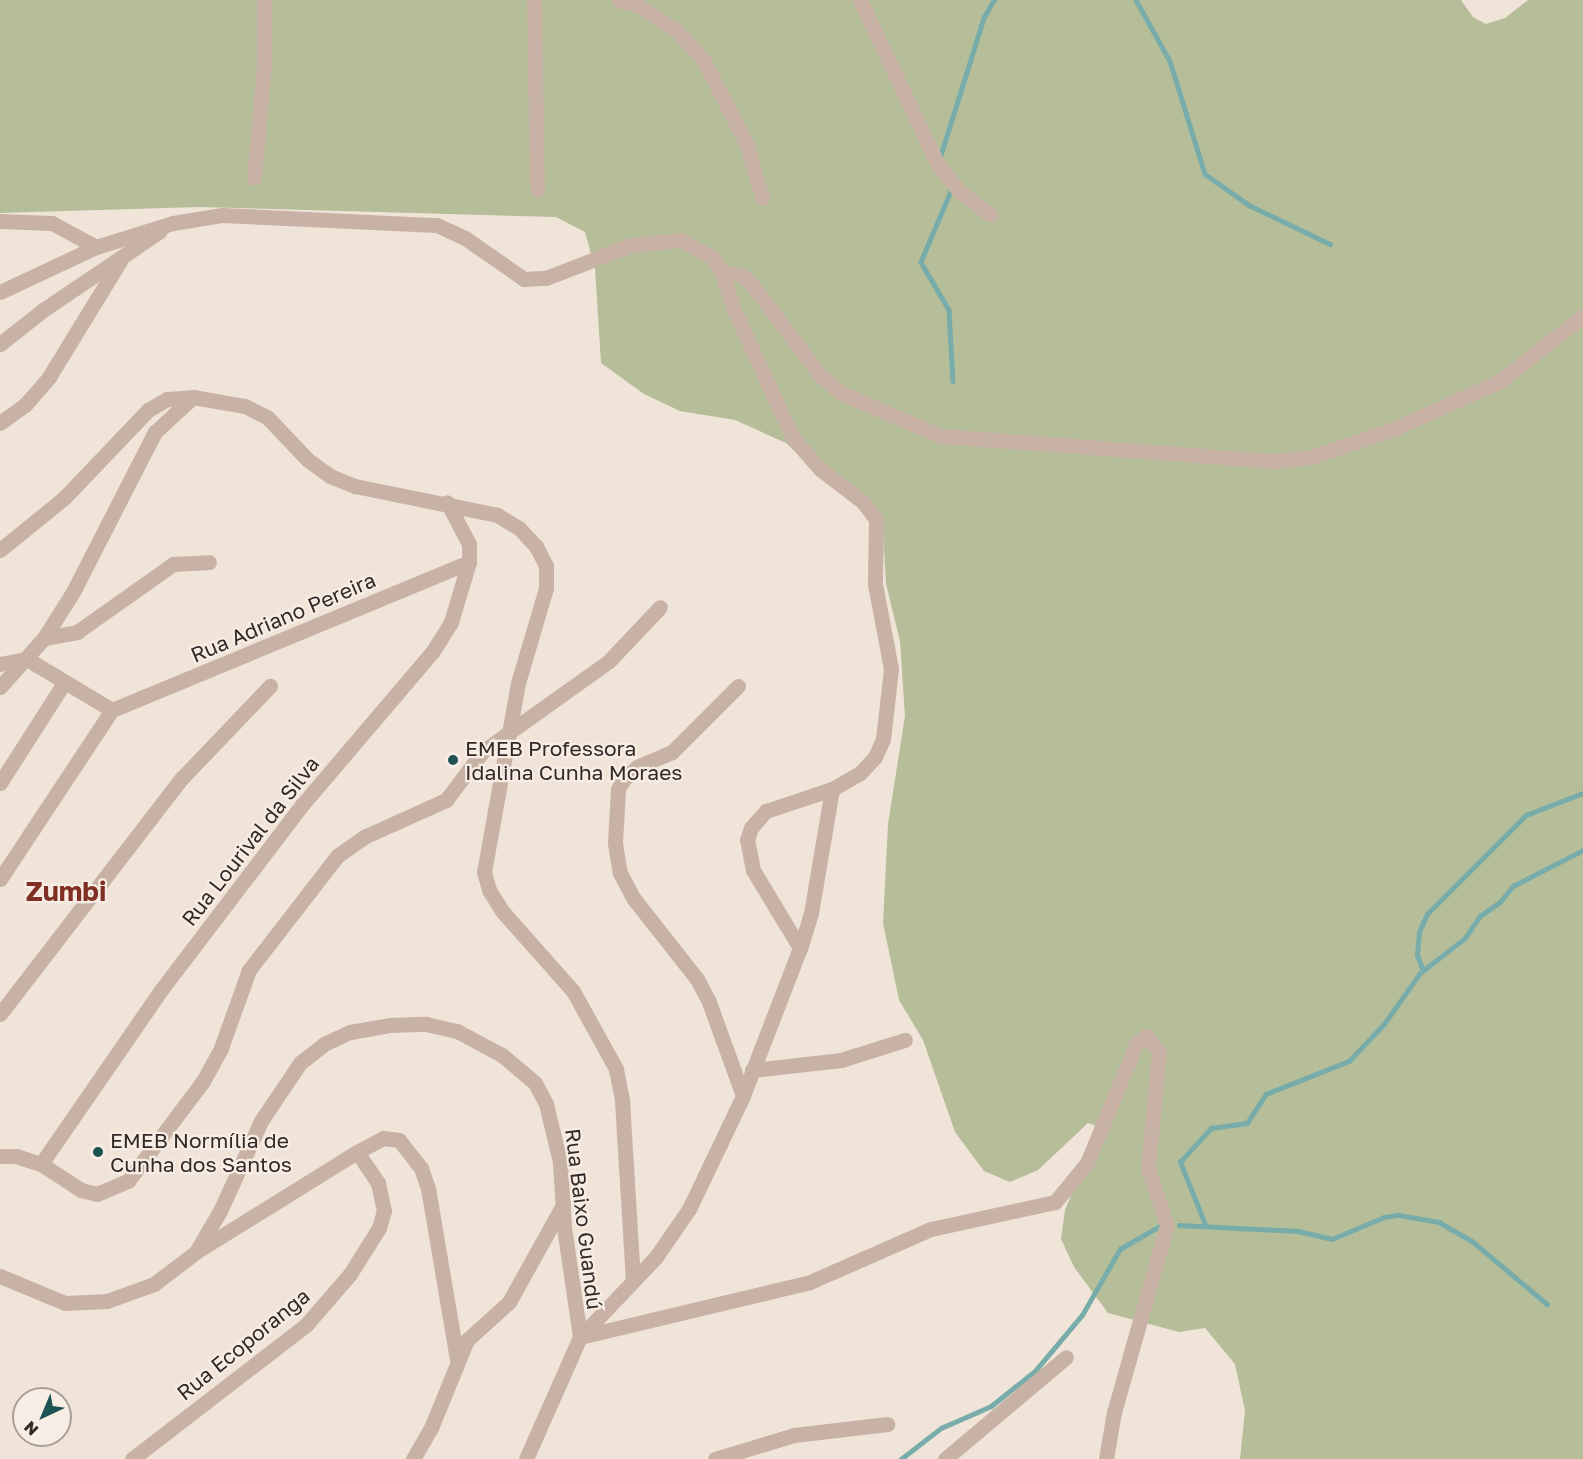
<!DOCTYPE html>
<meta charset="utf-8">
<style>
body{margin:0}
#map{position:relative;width:1583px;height:1459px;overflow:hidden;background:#f0e3d8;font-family:"Golos Text",sans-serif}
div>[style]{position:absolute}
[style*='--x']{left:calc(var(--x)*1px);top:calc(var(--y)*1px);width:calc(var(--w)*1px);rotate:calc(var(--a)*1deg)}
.green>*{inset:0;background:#b5be99}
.stream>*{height:4.5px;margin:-2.25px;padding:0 2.25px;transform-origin:2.25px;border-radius:2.25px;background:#78acaa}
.minor>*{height:15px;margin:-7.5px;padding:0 7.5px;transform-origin:7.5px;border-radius:7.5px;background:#c7b2a5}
.dots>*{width:16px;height:16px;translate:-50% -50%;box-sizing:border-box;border:3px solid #f8ede4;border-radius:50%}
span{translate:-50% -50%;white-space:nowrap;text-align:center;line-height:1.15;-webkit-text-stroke:4.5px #f8ede4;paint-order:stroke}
.street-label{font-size:21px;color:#332926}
.poi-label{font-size:21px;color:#332926}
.left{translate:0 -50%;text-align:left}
.district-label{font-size:27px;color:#7f3022;font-weight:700}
.north{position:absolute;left:12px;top:1387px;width:60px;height:60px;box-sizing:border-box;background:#f8ede4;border:2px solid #a99f98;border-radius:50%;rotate:224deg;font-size:16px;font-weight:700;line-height:24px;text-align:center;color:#332926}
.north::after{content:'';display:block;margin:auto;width:21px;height:27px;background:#1d5352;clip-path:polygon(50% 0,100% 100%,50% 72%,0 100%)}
</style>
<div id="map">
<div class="green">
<div style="clip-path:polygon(0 0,1461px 0,1473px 17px,1486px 24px,1505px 18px,1528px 0,1583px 0,1583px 1459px,1240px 1459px,1245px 1411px,1235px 1364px,1205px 1328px,1179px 1332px,1108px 1313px,1074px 1267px,1061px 1239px,1065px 1210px,1099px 1127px,1088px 1123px,1038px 1170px,1010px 1182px,984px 1171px,955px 1132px,923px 1040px,899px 1000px,883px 923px,888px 824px,905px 716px,900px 641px,886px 584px,882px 514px,817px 472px,786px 443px,735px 420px,680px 411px,644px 394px,601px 363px,595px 268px,585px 232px,556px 217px,198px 207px,0 213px)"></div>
</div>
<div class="stream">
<div style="--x:1136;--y:0;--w:70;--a:60.9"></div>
<div style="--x:1170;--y:61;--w:118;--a:72.8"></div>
<div style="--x:1205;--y:174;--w:54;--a:35.2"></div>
<div style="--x:1249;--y:205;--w:90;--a:25.7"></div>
<div style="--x:940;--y:157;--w:147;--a:-72.6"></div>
<div style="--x:984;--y:17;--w:20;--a:-60"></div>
<div style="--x:951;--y:191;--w:77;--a:112.9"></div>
<div style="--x:921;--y:262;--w:56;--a:59.7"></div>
<div style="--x:949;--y:310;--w:71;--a:86.8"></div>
<div style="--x:1423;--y:971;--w:17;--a:-111"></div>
<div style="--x:1417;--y:955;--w:23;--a:-85"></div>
<div style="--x:1419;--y:932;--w:20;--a:-66"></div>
<div style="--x:1427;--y:914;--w:140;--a:-45"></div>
<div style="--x:1526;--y:815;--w:61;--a:-21.1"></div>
<div style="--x:1179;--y:1225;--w:119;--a:2.9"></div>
<div style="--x:1298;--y:1231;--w:35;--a:13"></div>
<div style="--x:1332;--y:1239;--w:56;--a:-22.9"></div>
<div style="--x:1384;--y:1217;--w:15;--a:-8"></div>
<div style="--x:1399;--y:1215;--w:41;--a:9.9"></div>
<div style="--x:1439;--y:1222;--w:38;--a:30"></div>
<div style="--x:1472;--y:1241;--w:98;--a:40"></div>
<div style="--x:1206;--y:1227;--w:70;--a:-111.8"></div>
<div style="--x:1180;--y:1162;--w:46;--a:-47.6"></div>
<div style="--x:1211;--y:1128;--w:36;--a:-8"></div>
<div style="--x:1247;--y:1123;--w:35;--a:-57"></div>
<div style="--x:1266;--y:1094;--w:89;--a:-21.7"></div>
<div style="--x:1349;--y:1061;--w:51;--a:-46.6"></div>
<div style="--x:1384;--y:1024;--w:62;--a:-54.8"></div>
<div style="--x:1420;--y:973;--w:57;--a:-37.9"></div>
<div style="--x:1465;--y:938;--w:27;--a:-56"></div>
<div style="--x:1480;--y:916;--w:24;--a:-35"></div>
<div style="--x:1500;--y:902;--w:21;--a:-51"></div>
<div style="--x:1513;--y:886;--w:79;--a:-27.2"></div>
<div style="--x:901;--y:1459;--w:51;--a:-37.8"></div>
<div style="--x:941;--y:1428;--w:55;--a:-23.7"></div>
<div style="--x:991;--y:1406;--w:56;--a:-38.5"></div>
<div style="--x:1035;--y:1371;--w:73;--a:-50"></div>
<div style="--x:1082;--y:1315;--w:76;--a:-60.1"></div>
<div style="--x:1120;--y:1249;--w:50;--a:-30.2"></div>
</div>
<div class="minor">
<div style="--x:534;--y:0;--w:190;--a:89.1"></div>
<div style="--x:619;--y:0;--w:21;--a:17"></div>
<div style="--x:639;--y:6;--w:44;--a:33"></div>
<div style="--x:676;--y:30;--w:40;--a:47"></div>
<div style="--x:703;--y:59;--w:97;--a:62.9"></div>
<div style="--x:747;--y:145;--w:55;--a:74.2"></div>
<div style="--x:860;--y:0;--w:180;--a:64.7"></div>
<div style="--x:937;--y:163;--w:36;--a:52"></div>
<div style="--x:959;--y:191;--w:40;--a:37"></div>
<div style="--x:254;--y:178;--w:113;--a:-84.9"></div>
<div style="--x:264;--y:65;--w:65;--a:-90"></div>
<div style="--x:0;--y:221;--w:52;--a:2.2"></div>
<div style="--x:52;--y:223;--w:50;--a:28.6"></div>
<div style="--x:721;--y:271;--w:20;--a:11"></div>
<div style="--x:741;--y:275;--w:11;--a:38"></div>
<div style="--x:750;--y:282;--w:115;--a:53.1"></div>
<div style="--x:819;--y:374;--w:29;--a:41"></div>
<div style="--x:841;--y:393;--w:109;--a:23.3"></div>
<div style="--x:941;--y:436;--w:305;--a:4.3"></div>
<div style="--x:1245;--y:459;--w:31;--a:4"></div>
<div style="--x:1276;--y:461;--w:38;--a:-7"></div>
<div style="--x:1314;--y:456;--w:87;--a:-18.9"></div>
<div style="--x:1396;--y:428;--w:114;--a:-24.3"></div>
<div style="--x:1500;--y:381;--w:105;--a:-38.1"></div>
<div style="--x:0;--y:292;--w:106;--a:-25.1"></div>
<div style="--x:96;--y:247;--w:81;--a:-17.3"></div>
<div style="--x:173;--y:223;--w:50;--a:-9.3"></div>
<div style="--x:222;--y:215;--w:215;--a:2.7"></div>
<div style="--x:437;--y:225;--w:31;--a:25"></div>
<div style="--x:465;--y:238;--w:72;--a:34.8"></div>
<div style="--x:524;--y:279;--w:22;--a:-3"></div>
<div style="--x:546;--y:278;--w:91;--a:-21.2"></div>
<div style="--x:631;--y:245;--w:50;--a:-5.7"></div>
<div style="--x:681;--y:240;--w:35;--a:29"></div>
<div style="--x:712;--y:257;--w:17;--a:57"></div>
<div style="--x:721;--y:271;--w:43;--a:71.1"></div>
<div style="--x:735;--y:312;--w:139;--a:65.3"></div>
<div style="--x:793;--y:438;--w:41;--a:48.9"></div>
<div style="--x:820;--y:469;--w:54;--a:37.5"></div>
<div style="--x:863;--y:502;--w:21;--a:53"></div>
<div style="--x:876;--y:519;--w:65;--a:90.9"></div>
<div style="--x:875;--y:584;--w:86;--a:79.3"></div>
<div style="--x:891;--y:669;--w:70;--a:96.5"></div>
<div style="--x:883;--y:739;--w:20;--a:114"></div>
<div style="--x:875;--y:757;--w:22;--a:133"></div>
<div style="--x:860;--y:773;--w:32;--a:150"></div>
<div style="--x:832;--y:789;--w:126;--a:99.6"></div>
<div style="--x:811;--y:913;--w:37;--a:107"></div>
<div style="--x:800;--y:948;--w:159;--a:111.1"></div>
<div style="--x:743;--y:1096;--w:125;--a:115.5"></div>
<div style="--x:689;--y:1209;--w:58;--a:124.5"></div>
<div style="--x:656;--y:1257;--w:110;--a:133.5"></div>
<div style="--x:580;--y:1337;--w:133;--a:113.9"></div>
<div style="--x:0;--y:344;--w:55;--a:-38.3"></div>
<div style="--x:43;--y:310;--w:141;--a:-34"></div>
<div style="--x:0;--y:423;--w:31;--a:-36"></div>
<div style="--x:25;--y:405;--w:37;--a:-49"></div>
<div style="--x:49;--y:377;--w:136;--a:-58.5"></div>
<div style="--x:0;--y:550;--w:82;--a:-39.1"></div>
<div style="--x:64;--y:498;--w:122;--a:-46.3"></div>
<div style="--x:148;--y:410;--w:22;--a:-30"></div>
<div style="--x:167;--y:399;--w:26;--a:-4"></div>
<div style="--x:193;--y:397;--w:53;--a:9.8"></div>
<div style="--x:245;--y:406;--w:25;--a:27"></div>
<div style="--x:267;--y:417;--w:59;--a:46.4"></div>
<div style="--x:308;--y:460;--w:27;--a:36"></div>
<div style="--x:330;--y:476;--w:27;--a:22"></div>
<div style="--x:355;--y:486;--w:145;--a:11.5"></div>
<div style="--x:497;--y:515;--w:26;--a:31"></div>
<div style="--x:519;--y:528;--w:25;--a:47"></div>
<div style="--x:536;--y:546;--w:22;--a:63"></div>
<div style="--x:546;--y:566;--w:22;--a:90"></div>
<div style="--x:546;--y:588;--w:99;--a:106.4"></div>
<div style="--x:518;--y:683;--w:192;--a:100.2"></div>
<div style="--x:484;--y:872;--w:19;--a:74"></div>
<div style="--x:489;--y:890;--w:26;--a:58"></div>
<div style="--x:503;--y:912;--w:106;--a:48.5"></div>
<div style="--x:573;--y:991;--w:89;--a:61.1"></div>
<div style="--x:616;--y:1069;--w:33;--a:79"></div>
<div style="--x:622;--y:1101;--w:180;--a:86.5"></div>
<div style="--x:44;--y:638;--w:54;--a:-57.8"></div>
<div style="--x:73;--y:592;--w:180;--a:-62.9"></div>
<div style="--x:155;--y:432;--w:52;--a:-42.6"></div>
<div style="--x:27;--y:659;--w:99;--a:31"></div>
<div style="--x:0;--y:664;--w:26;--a:-11"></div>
<div style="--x:738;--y:686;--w:93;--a:135"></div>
<div style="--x:672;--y:752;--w:38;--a:157"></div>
<div style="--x:637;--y:767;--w:19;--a:137"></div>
<div style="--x:623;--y:780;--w:10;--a:119"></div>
<div style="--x:618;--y:789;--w:54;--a:93.2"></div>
<div style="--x:615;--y:843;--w:30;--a:81"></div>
<div style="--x:620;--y:873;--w:30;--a:62"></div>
<div style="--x:634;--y:899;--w:102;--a:51.8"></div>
<div style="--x:697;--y:979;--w:26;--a:62"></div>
<div style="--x:709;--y:1002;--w:100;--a:70.1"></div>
<div style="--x:0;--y:687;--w:66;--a:-48.1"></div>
<div style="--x:44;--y:638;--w:34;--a:-10"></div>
<div style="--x:77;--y:632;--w:118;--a:-35.3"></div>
<div style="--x:173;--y:564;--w:36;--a:-3"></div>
<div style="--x:112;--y:710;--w:386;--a:-22.5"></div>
<div style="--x:0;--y:783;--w:119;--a:-57.4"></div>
<div style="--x:0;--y:879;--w:203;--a:-56.5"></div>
<div style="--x:800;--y:948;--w:91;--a:-121.1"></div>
<div style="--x:753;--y:870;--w:31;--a:-101"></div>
<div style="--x:747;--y:840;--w:13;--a:-72"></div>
<div style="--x:751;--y:828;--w:23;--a:-49"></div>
<div style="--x:766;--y:811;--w:70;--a:-18.4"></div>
<div style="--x:0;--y:1014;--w:297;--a:-52.4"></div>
<div style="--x:181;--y:779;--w:129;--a:-46.3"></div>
<div style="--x:752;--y:1070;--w:90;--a:-6.4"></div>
<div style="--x:841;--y:1060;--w:67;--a:-17.4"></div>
<div style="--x:0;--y:1156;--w:16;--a:0"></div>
<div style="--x:16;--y:1156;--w:26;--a:18"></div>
<div style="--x:41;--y:1164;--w:48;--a:33"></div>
<div style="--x:81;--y:1190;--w:16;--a:14"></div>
<div style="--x:97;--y:1194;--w:34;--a:-23"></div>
<div style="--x:128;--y:1181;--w:125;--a:-53.1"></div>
<div style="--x:203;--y:1081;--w:38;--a:-61"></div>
<div style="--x:221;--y:1048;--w:83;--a:-70.3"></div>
<div style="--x:249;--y:970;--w:144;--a:-52.3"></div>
<div style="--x:337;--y:856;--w:35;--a:-35"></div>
<div style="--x:366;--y:836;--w:88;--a:-24.2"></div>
<div style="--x:446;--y:800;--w:61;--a:-52.9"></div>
<div style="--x:483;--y:751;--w:155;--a:-35.5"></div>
<div style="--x:609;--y:661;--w:74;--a:-46.6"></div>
<div style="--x:41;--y:1164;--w:211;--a:-55.4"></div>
<div style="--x:161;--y:990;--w:233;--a:-52.7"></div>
<div style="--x:302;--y:805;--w:202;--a:-49.6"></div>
<div style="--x:433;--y:651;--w:34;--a:-58"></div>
<div style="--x:451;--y:622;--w:63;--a:-73.3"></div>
<div style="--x:469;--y:562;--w:18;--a:-90"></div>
<div style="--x:469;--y:544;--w:47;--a:-117.6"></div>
<div style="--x:199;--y:1250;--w:186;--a:-31.8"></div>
<div style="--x:357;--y:1152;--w:30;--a:-28"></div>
<div style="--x:383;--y:1138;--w:16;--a:7"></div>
<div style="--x:399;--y:1140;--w:36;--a:52"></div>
<div style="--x:421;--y:1168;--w:21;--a:71"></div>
<div style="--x:428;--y:1188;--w:173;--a:80.4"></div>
<div style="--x:0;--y:1276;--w:70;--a:22.6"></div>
<div style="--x:65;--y:1303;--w:42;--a:-2.7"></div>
<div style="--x:107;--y:1301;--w:50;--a:-19.9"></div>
<div style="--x:154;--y:1284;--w:53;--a:-37.3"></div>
<div style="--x:196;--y:1252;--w:48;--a:-59.7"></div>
<div style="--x:220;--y:1211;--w:99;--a:-65.5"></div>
<div style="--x:261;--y:1121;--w:70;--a:-56.1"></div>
<div style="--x:300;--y:1063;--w:31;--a:-38"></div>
<div style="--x:324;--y:1044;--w:29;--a:-25"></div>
<div style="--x:350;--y:1032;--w:40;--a:-10"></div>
<div style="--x:389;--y:1025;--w:37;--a:-2"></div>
<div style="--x:426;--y:1024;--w:32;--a:13"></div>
<div style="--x:457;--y:1031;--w:51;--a:28.1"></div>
<div style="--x:502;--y:1055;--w:43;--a:40.3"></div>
<div style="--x:535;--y:1083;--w:24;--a:62"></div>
<div style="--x:546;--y:1104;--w:60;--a:76.4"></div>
<div style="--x:560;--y:1162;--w:65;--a:86.5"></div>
<div style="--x:564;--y:1227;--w:111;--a:81.7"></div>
<div style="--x:580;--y:1337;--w:236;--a:-13.4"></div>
<div style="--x:810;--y:1282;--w:132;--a:-23.7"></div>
<div style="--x:931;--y:1229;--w:127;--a:-12.3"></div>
<div style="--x:1055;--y:1202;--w:50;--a:-50.6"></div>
<div style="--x:1087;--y:1163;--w:129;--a:-67.6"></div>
<div style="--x:1136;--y:1044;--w:13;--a:-39"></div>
<div style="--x:1146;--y:1036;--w:21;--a:51"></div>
<div style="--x:1159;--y:1052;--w:117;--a:95.4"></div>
<div style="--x:1148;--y:1168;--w:60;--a:71.6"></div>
<div style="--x:1167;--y:1225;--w:194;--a:105.8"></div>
<div style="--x:1114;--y:1412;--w:48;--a:99.7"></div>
<div style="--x:132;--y:1459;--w:220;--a:-37.6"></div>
<div style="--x:306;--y:1325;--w:67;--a:-49.2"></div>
<div style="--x:350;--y:1274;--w:54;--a:-57.8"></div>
<div style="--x:379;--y:1228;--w:18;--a:-74"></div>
<div style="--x:384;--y:1211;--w:29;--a:-102"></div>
<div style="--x:378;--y:1183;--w:37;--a:-124"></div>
<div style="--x:413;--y:1459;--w:36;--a:-60"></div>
<div style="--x:431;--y:1428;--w:95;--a:-67.8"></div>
<div style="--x:467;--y:1340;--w:57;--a:-42.1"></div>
<div style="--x:509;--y:1302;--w:111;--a:-60.9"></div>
<div style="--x:715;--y:1459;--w:83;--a:-16.9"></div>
<div style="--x:794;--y:1435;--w:94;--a:-6.7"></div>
<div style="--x:945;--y:1459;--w:158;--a:-40.1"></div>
</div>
<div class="dots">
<div style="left:453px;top:760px;background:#1d5352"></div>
<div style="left:98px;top:1152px;background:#1d5352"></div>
</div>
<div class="street-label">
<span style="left:283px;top:617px;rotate:-23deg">Rua Adriano Pereira</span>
<span style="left:250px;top:841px;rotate:-52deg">Rua Lourival da Silva</span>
<span style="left:584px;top:1219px;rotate:83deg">Rua Baixo Guandú</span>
<span style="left:243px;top:1344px;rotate:-39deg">Rua Ecoporanga</span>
</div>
<div class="poi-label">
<span class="left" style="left:465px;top:760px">EMEB Professora<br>Idalina Cunha Moraes</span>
<span class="left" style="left:110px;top:1152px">EMEB Normília de<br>Cunha dos Santos</span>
</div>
<div class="district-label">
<span style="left:66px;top:892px">Zumbi</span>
</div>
<div class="north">N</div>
</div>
